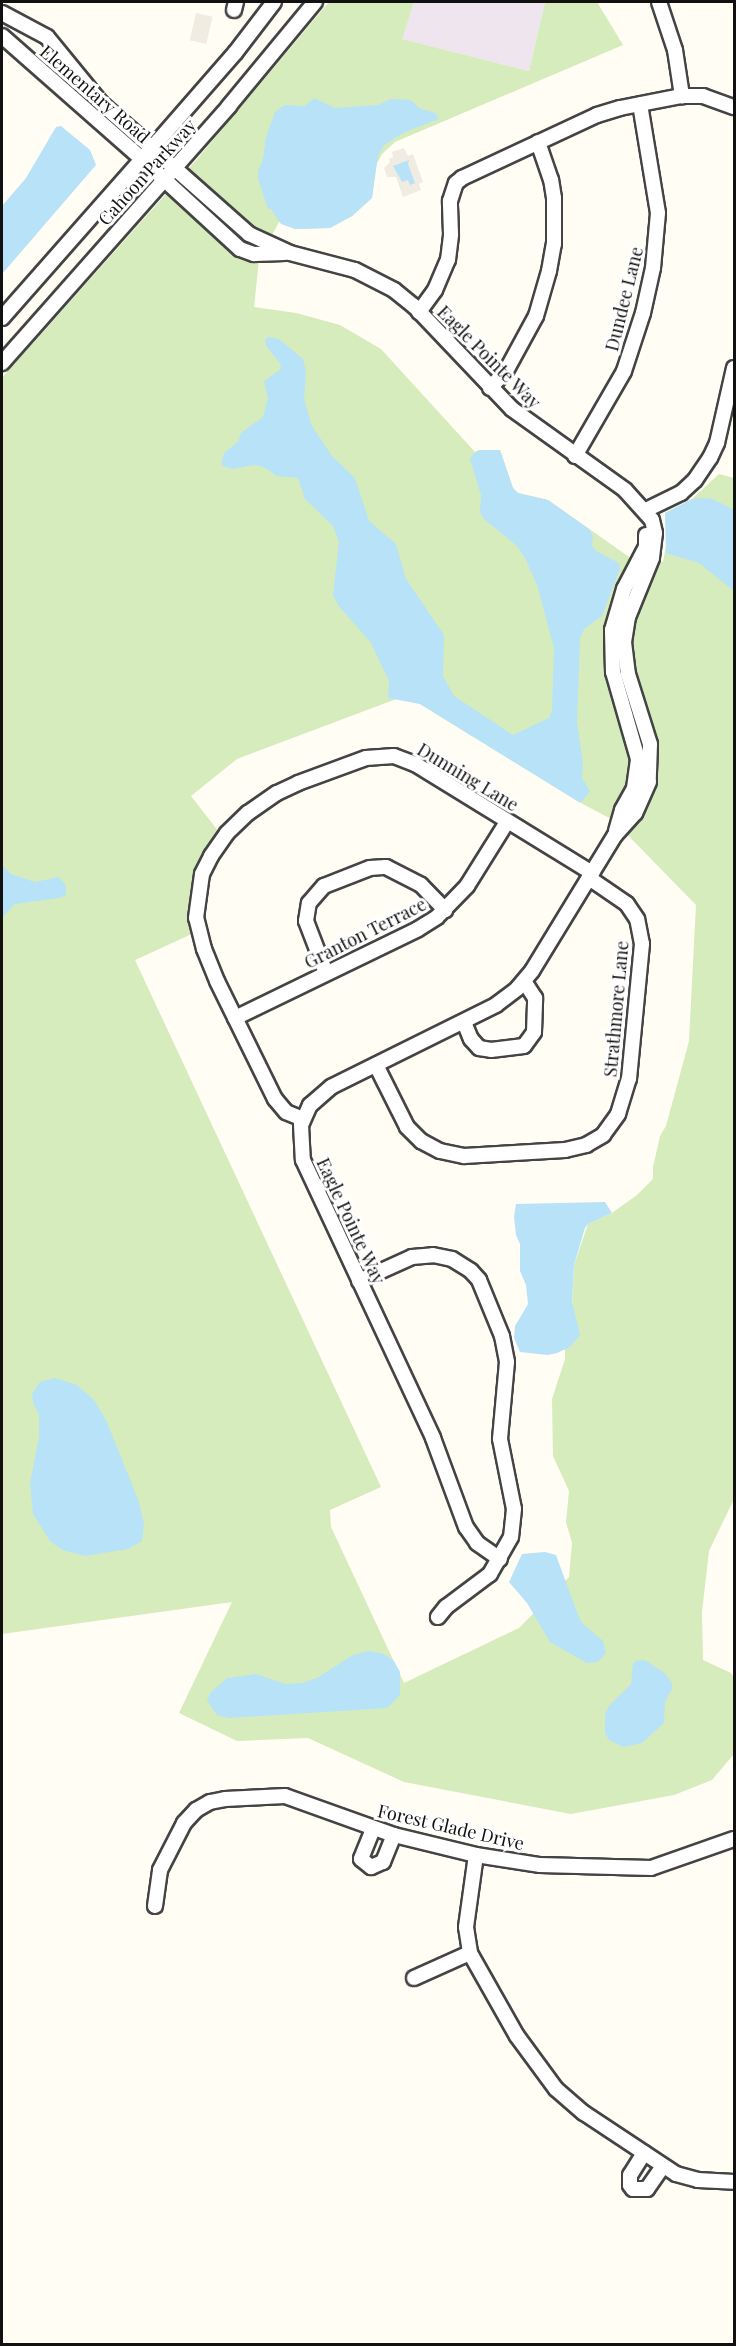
<!DOCTYPE html>
<style>
body{margin:0}
#map{position:relative;width:736px;height:2346px;overflow:hidden;background:#fffdf4;font-family:"Playfair Display",serif}
div>[style]{position:absolute}
[style*='--x']{left:calc(var(--x)*1px);top:calc(var(--y)*1px);width:calc(var(--w)*1px);rotate:calc(var(--a)*1deg)}
.industrial>*{inset:0;background:#eee5ef}
.green>*{inset:0;background:#d6ecbc}
.plaza>*{inset:0;background:#f1ece1;transform-origin:0 0}
.water>*{inset:0;background:#b7e2f8}
.roads{filter:drop-shadow(2px 0 #444) drop-shadow(-2px 0 #444) drop-shadow(0 2px #444) drop-shadow(0 -2px #444)}
.minor>*{height:14px;margin:-7px;padding:0 7px;transform-origin:7px;border-radius:7px;background:#fff}
span{translate:-50% -50%;white-space:nowrap;text-align:center;line-height:1.15;-webkit-text-stroke:6px #fff;paint-order:stroke}
.street-label{font-size:18px;color:#111}
.frame{position:absolute;inset:0;border:3px solid #111;pointer-events:none}
</style>
<div id="map">
<div class="industrial">
<div style="clip-path:polygon(414px 2px,545px 2px,529px 71px,401px 39px)"></div>
</div>
<div class="green">
<div style="clip-path:polygon(evenodd,329px 2px,414px 2px,402px 39px,529px 71px,545px 2px,597px 2px,623px 45px,395px 142px,382px 154px,376px 165px,372px 198px,352px 216px,330px 228px,295px 229px,279px 222px,259px 260px,254px 307px,296px 313px,340px 325px,381px 349px,475px 452px,479px 450px,500px 450px,513px 488px,518px 493px,548px 500px,632px 559px,663px 562px,667px 540px,665px 513px,692px 499px,719px 474px,734px 478px,734px 1499px,709px 1551px,702px 1612px,703px 1660px,731px 1673px,734px 1678px,734px 1754px,712px 1780px,674px 1795px,571px 1814px,404px 1782px,308px 1738px,237px 1741px,179px 1713px,232px 1602px,2px 1634px,2px 378px,198px 158px,329px 2px,399px 698px,420px 704px,579px 802px,613px 820px,696px 905px,689px 1041px,666px 1126px,660px 1136px,653px 1167px,653px 1179px,637px 1195px,612px 1213px,588px 1224px,574px 1265px,570px 1347px,565px 1349px,565px 1359px,552px 1399px,553px 1456px,569px 1491px,566px 1522px,572px 1543px,569px 1577px,519px 1628px,404px 1683px,331px 1527px,330px 1510px,381px 1487px,135px 960px,194px 933px,200px 866px,207px 848px,219px 832px,191px 796px,237px 759px,399px 698px)"></div>
</div>
<div class="plaza">
<div style="left:196px;top:13px;width:17px;height:28px;rotate:13deg"></div>
<div style="clip-path:polygon(404px 148px,408px 156px,413px 154px,423px 182px,419px 184px,421px 190px,403px 197px,396px 177px,387px 177px,384px 168px,390px 162px,389px 159px,393px 157px,392px 152px)"></div>
</div>
<div class="water">
<div style="clip-path:polygon(314px 98px,335px 108px,378px 105px,391px 99px,411px 100px,419px 108px,435px 113px,439px 119px,405px 132px,384px 145px,378px 156px,372px 198px,352px 216px,330px 228px,295px 229px,281px 224px,271px 209px,268px 209px,258px 179px,258px 171px,263px 159px,266px 137px,275px 112px,285px 105px,305px 106px)"></div>
<div style="clip-path:polygon(61px 126px,90px 150px,96px 165px,2px 274px,2px 206px,26px 178px,56px 127px)"></div>
<div style="clip-path:polygon(409px 160px,408px 164px,415px 183px,410px 185px,408px 180px,402px 182px,393px 166px)"></div>
<div style="clip-path:polygon(268px 337px,279px 339px,303px 359px,306px 372px,304px 399px,312px 426px,332px 456px,355px 478px,369px 521px,396px 544px,406px 579px,444px 635px,443px 676px,454px 696px,513px 735px,549px 718px,552px 711px,554px 648px,537px 585px,525px 558px,517px 546px,484px 519px,480px 512px,481px 495px,470px 459px,472px 455px,479px 450px,500px 450px,513px 488px,518px 493px,548px 500px,589px 529px,593px 536px,592px 546px,596px 551px,619px 563px,620px 569px,602px 616px,584px 629px,580px 639px,577px 722px,583px 764px,582px 778px,590px 791px,582px 801px,579px 802px,420px 704px,388px 698px,389px 681px,371px 643px,338px 605px,333px 595px,339px 542px,333px 526px,305px 499px,298px 478px,277px 476px,264px 467px,254px 465px,232px 469px,221px 465px,224px 453px,238px 442px,241px 433px,263px 417px,268px 398px,264px 381px,281px 369px,280px 363px,266px 346px,265px 340px)"></div>
<div style="clip-path:polygon(703px 498px,713px 499px,734px 510px,734px 591px,699px 563px,666px 553px,665px 513px,692px 499px)"></div>
<div style="clip-path:polygon(2px 865px,11px 874px,35px 882px,59px 877px,66px 886px,66px 895px,59px 898px,15px 904px,2px 918px)"></div>
<div style="clip-path:polygon(605px 1202px,612px 1213px,588px 1224px,585px 1228px,574px 1265px,572px 1302px,580px 1335px,570px 1347px,557px 1353px,548px 1355px,520px 1352px,514px 1338px,515px 1326px,528px 1304px,526px 1285px,520px 1271px,520px 1244px,516px 1235px,514px 1217px,516px 1204px)"></div>
<div style="clip-path:polygon(55px 1378px,77px 1385px,94px 1400px,106px 1420px,139px 1502px,144px 1524px,142px 1541px,128px 1549px,85px 1556px,62px 1550px,50px 1541px,33px 1514px,30px 1483px,39px 1437px,39px 1414px,33px 1403px,32px 1394px,40px 1382px)"></div>
<div style="clip-path:polygon(545px 1552px,556px 1555px,578px 1615px,582px 1623px,603px 1641px,606px 1653px,598px 1662px,587px 1663px,550px 1642px,527px 1603px,509px 1582px,522px 1554px)"></div>
<div style="clip-path:polygon(369px 1651px,384px 1654px,394px 1661px,400px 1672px,400px 1695px,387px 1708px,229px 1718px,217px 1715px,207px 1700px,210px 1693px,227px 1678px,256px 1674px,285px 1684px,302px 1683px,317px 1678px,353px 1655px)"></div>
<div style="clip-path:polygon(645px 1660px,666px 1674px,672px 1684px,672px 1689px,665px 1702px,664px 1723px,642px 1743px,623px 1747px,609px 1740px,605px 1733px,605px 1715px,609px 1706px,631px 1684px,633px 1664px,635px 1661px)"></div>
</div>
<div class="roads">
<div class="minor">
<div style="--x:659;--y:2;--w:51;--a:71.6"></div>
<div style="--x:675;--y:50;--w:47;--a:81.3"></div>
<div style="--x:234;--y:10;--w:8;--a:-76"></div>
<div style="--x:2;--y:13;--w:51;--a:28.1"></div>
<div style="--x:47;--y:37;--w:85;--a:50.7"></div>
<div style="--x:101;--y:103;--w:198;--a:41.5"></div>
<div style="--x:249;--y:234;--w:45;--a:24.9"></div>
<div style="--x:290;--y:253;--w:67;--a:14.7"></div>
<div style="--x:355;--y:270;--w:44;--a:27.1"></div>
<div style="--x:394;--y:290;--w:26;--a:39"></div>
<div style="--x:414;--y:306;--w:142;--a:46.4"></div>
<div style="--x:512;--y:409;--w:139;--a:35.6"></div>
<div style="--x:625;--y:490;--w:40;--a:48"></div>
<div style="--x:652;--y:520;--w:13;--a:77"></div>
<div style="--x:655;--y:533;--w:25;--a:97"></div>
<div style="--x:652;--y:558;--w:64;--a:112.1"></div>
<div style="--x:628;--y:617;--w:25;--a:99"></div>
<div style="--x:624;--y:642;--w:32;--a:83"></div>
<div style="--x:628;--y:674;--w:73;--a:72.6"></div>
<div style="--x:650;--y:744;--w:38;--a:92"></div>
<div style="--x:649;--y:782;--w:34;--a:114"></div>
<div style="--x:635;--y:813;--w:30;--a:132"></div>
<div style="--x:615;--y:835;--w:159;--a:121.4"></div>
<div style="--x:532;--y:971;--w:23;--a:130"></div>
<div style="--x:517;--y:989;--w:26;--a:143"></div>
<div style="--x:496;--y:1005;--w:184;--a:153.6"></div>
<div style="--x:331;--y:1087;--w:28;--a:139"></div>
<div style="--x:310;--y:1105;--w:22;--a:114"></div>
<div style="--x:301;--y:1125;--w:35;--a:87"></div>
<div style="--x:303;--y:1160;--w:307;--a:64.9"></div>
<div style="--x:433;--y:1438;--w:95;--a:69.7"></div>
<div style="--x:466;--y:1527;--w:19;--a:55"></div>
<div style="--x:477;--y:1543;--w:28;--a:35"></div>
<div style="--x:2;--y:36;--w:186;--a:41.3"></div>
<div style="--x:142;--y:159;--w:133;--a:42.6"></div>
<div style="--x:240;--y:249;--w:15;--a:20"></div>
<div style="--x:254;--y:254;--w:31;--a:-2"></div>
<div style="--x:419;--y:312;--w:27;--a:-54"></div>
<div style="--x:435;--y:290;--w:33;--a:-67"></div>
<div style="--x:448;--y:260;--w:26;--a:-83"></div>
<div style="--x:451;--y:234;--w:33;--a:-92"></div>
<div style="--x:450;--y:201;--w:19;--a:-72"></div>
<div style="--x:456;--y:183;--w:8;--a:-40"></div>
<div style="--x:462;--y:178;--w:149;--a:-25"></div>
<div style="--x:597;--y:115;--w:24;--a:-17"></div>
<div style="--x:620;--y:108;--w:63;--a:-11"></div>
<div style="--x:682;--y:96;--w:21;--a:0"></div>
<div style="--x:703;--y:96;--w:33;--a:20"></div>
<div style="--x:2;--y:318;--w:237;--a:-48.6"></div>
<div style="--x:159;--y:140;--w:116;--a:-48.9"></div>
<div style="--x:235;--y:53;--w:64;--a:-52.6"></div>
<div style="--x:2;--y:363;--w:343;--a:-48.5"></div>
<div style="--x:229;--y:106;--w:135;--a:-50.4"></div>
<div style="--x:490;--y:388;--w:23;--a:-47"></div>
<div style="--x:506;--y:371;--w:63;--a:-61.4"></div>
<div style="--x:536;--y:316;--w:47;--a:-73.9"></div>
<div style="--x:549;--y:271;--w:27;--a:-80"></div>
<div style="--x:554;--y:244;--w:46;--a:-90"></div>
<div style="--x:554;--y:198;--w:18;--a:-99"></div>
<div style="--x:551;--y:180;--w:40;--a:-108.9"></div>
<div style="--x:575;--y:456;--w:98;--a:-60"></div>
<div style="--x:624;--y:371;--w:61;--a:-71.9"></div>
<div style="--x:643;--y:313;--w:46;--a:-77.5"></div>
<div style="--x:653;--y:268;--w:55;--a:-84.8"></div>
<div style="--x:658;--y:213;--w:110;--a:-99.4"></div>
<div style="--x:646;--y:510;--w:39;--a:-26"></div>
<div style="--x:681;--y:493;--w:19;--a:-43"></div>
<div style="--x:695;--y:480;--w:27;--a:-56"></div>
<div style="--x:710;--y:458;--w:17;--a:-65"></div>
<div style="--x:717;--y:443;--w:77;--a:-77.2"></div>
<div style="--x:616;--y:831;--w:22;--a:-74"></div>
<div style="--x:622;--y:810;--w:25;--a:-61"></div>
<div style="--x:634;--y:788;--w:29;--a:-82"></div>
<div style="--x:638;--y:759;--w:91;--a:-106"></div>
<div style="--x:613;--y:672;--w:42;--a:-91.4"></div>
<div style="--x:612;--y:630;--w:43;--a:-73.7"></div>
<div style="--x:624;--y:589;--w:47;--a:-62.4"></div>
<div style="--x:646;--y:547;--w:12;--a:-90"></div>
<div style="--x:326;--y:973;--w:56;--a:-111"></div>
<div style="--x:306;--y:921;--w:18;--a:-81"></div>
<div style="--x:309;--y:903;--w:23;--a:-49"></div>
<div style="--x:324;--y:886;--w:49;--a:-21.4"></div>
<div style="--x:370;--y:868;--w:16;--a:-4"></div>
<div style="--x:386;--y:867;--w:39;--a:27"></div>
<div style="--x:421;--y:885;--w:35;--a:46"></div>
<div style="--x:235;--y:1018;--w:203;--a:-25.9"></div>
<div style="--x:418;--y:929;--w:22;--a:-32"></div>
<div style="--x:437;--y:917;--w:43;--a:-45.9"></div>
<div style="--x:467;--y:886;--w:75;--a:-58"></div>
<div style="--x:464;--y:1022;--w:18;--a:68"></div>
<div style="--x:471;--y:1039;--w:12;--a:48"></div>
<div style="--x:479;--y:1048;--w:12;--a:9"></div>
<div style="--x:491;--y:1050;--w:33;--a:-7"></div>
<div style="--x:524;--y:1046;--w:17;--a:-54"></div>
<div style="--x:534;--y:1032;--w:34;--a:-88"></div>
<div style="--x:535;--y:998;--w:20;--a:-123"></div>
<div style="--x:376;--y:1065;--w:69;--a:63.4"></div>
<div style="--x:407;--y:1127;--w:20;--a:45"></div>
<div style="--x:421;--y:1141;--w:21;--a:28"></div>
<div style="--x:440;--y:1151;--w:25;--a:12"></div>
<div style="--x:464;--y:1156;--w:101;--a:-3.4"></div>
<div style="--x:565;--y:1150;--w:22;--a:-13"></div>
<div style="--x:586;--y:1145;--w:20;--a:-30"></div>
<div style="--x:603;--y:1135;--w:26;--a:-54"></div>
<div style="--x:618;--y:1114;--w:37;--a:-73"></div>
<div style="--x:629;--y:1079;--w:136;--a:-84.5"></div>
<div style="--x:642;--y:944;--w:25;--a:-101"></div>
<div style="--x:637;--y:919;--w:18;--a:-124"></div>
<div style="--x:627;--y:904;--w:46;--a:-145.6"></div>
<div style="--x:303;--y:1119;--w:18;--a:-158"></div>
<div style="--x:286;--y:1112;--w:17;--a:-130"></div>
<div style="--x:275;--y:1099;--w:131;--a:-116.2"></div>
<div style="--x:217;--y:981;--w:35;--a:-112"></div>
<div style="--x:204;--y:949;--w:32;--a:-104"></div>
<div style="--x:196;--y:918;--w:44;--a:-82.2"></div>
<div style="--x:202;--y:874;--w:20;--a:-63"></div>
<div style="--x:211;--y:856;--w:28;--a:-55"></div>
<div style="--x:227;--y:833;--w:29;--a:-44"></div>
<div style="--x:248;--y:813;--w:35;--a:-35"></div>
<div style="--x:277;--y:793;--w:23;--a:-25"></div>
<div style="--x:298;--y:783;--w:72;--a:-20.2"></div>
<div style="--x:366;--y:758;--w:28;--a:-4"></div>
<div style="--x:394;--y:756;--w:22;--a:21"></div>
<div style="--x:415;--y:764;--w:208;--a:31.6"></div>
<div style="--x:359;--y:1281;--w:58;--a:-24.4"></div>
<div style="--x:412;--y:1257;--w:21;--a:-5"></div>
<div style="--x:433;--y:1255;--w:19;--a:12"></div>
<div style="--x:452;--y:1259;--w:22;--a:32"></div>
<div style="--x:471;--y:1271;--w:12;--a:48"></div>
<div style="--x:479;--y:1280;--w:61;--a:67.7"></div>
<div style="--x:502;--y:1336;--w:26;--a:79"></div>
<div style="--x:507;--y:1362;--w:77;--a:95.2"></div>
<div style="--x:500;--y:1439;--w:71;--a:78.7"></div>
<div style="--x:514;--y:1509;--w:28;--a:96"></div>
<div style="--x:511;--y:1537;--w:43;--a:119.6"></div>
<div style="--x:490;--y:1574;--w:55;--a:143.1"></div>
<div style="--x:446;--y:1607;--w:13;--a:129"></div>
<div style="--x:373;--y:1829;--w:32;--a:112"></div>
<div style="--x:361;--y:1859;--w:13;--a:39"></div>
<div style="--x:371;--y:1867;--w:13;--a:-23"></div>
<div style="--x:383;--y:1862;--w:29;--a:-68"></div>
<div style="--x:476;--y:1855;--w:73;--a:97.9"></div>
<div style="--x:466;--y:1927;--w:26;--a:81"></div>
<div style="--x:470;--y:1953;--w:95;--a:60.5"></div>
<div style="--x:517;--y:2036;--w:66;--a:53.7"></div>
<div style="--x:556;--y:2089;--w:37;--a:41"></div>
<div style="--x:584;--y:2113;--w:110;--a:33.5"></div>
<div style="--x:676;--y:2174;--w:23;--a:15"></div>
<div style="--x:698;--y:2180;--w:36;--a:3"></div>
<div style="--x:155;--y:1906;--w:36;--a:-82"></div>
<div style="--x:160;--y:1870;--w:53;--a:-62.9"></div>
<div style="--x:184;--y:1823;--w:18;--a:-47"></div>
<div style="--x:196;--y:1810;--w:16;--a:-30"></div>
<div style="--x:210;--y:1802;--w:15;--a:-11"></div>
<div style="--x:225;--y:1799;--w:60;--a:-2.9"></div>
<div style="--x:285;--y:1796;--w:116;--a:19.7"></div>
<div style="--x:394;--y:1835;--w:84;--a:13.7"></div>
<div style="--x:476;--y:1855;--w:65;--a:8.9"></div>
<div style="--x:540;--y:1865;--w:111;--a:1.5"></div>
<div style="--x:651;--y:1868;--w:88;--a:-19.3"></div>
<div style="--x:414;--y:1978;--w:61;--a:-24.1"></div>
<div style="--x:644;--y:2153;--w:26;--a:122"></div>
<div style="--x:630;--y:2175;--w:10;--a:90"></div>
<div style="--x:630;--y:2185;--w:5;--a:53"></div>
<div style="--x:633;--y:2189;--w:14;--a:0"></div>
<div style="--x:647;--y:2189;--w:28;--a:-55"></div>
</div>
</div>
<div class="street-label">
<span style="left:95px;top:94px;rotate:41deg">Elementary Road</span>
<span style="left:147px;top:172px;rotate:-48deg">Cahoon Parkway</span>
<span style="left:624px;top:299px;rotate:-76deg">Dundee Lane</span>
<span style="left:489px;top:357px;rotate:45deg">Eagle Pointe Way</span>
<span style="left:468px;top:777px;rotate:31deg">Dunning Lane</span>
<span style="left:365px;top:933px;rotate:-27deg">Granton Terrace</span>
<span style="left:616px;top:1009px;rotate:-85deg">Strathmore Lane</span>
<span style="left:351px;top:1221px;rotate:65deg">Eagle Pointe Way</span>
<span style="left:451px;top:1827px;rotate:13deg">Forest Glade Drive</span>
</div>
<div class="frame"></div>
</div>
